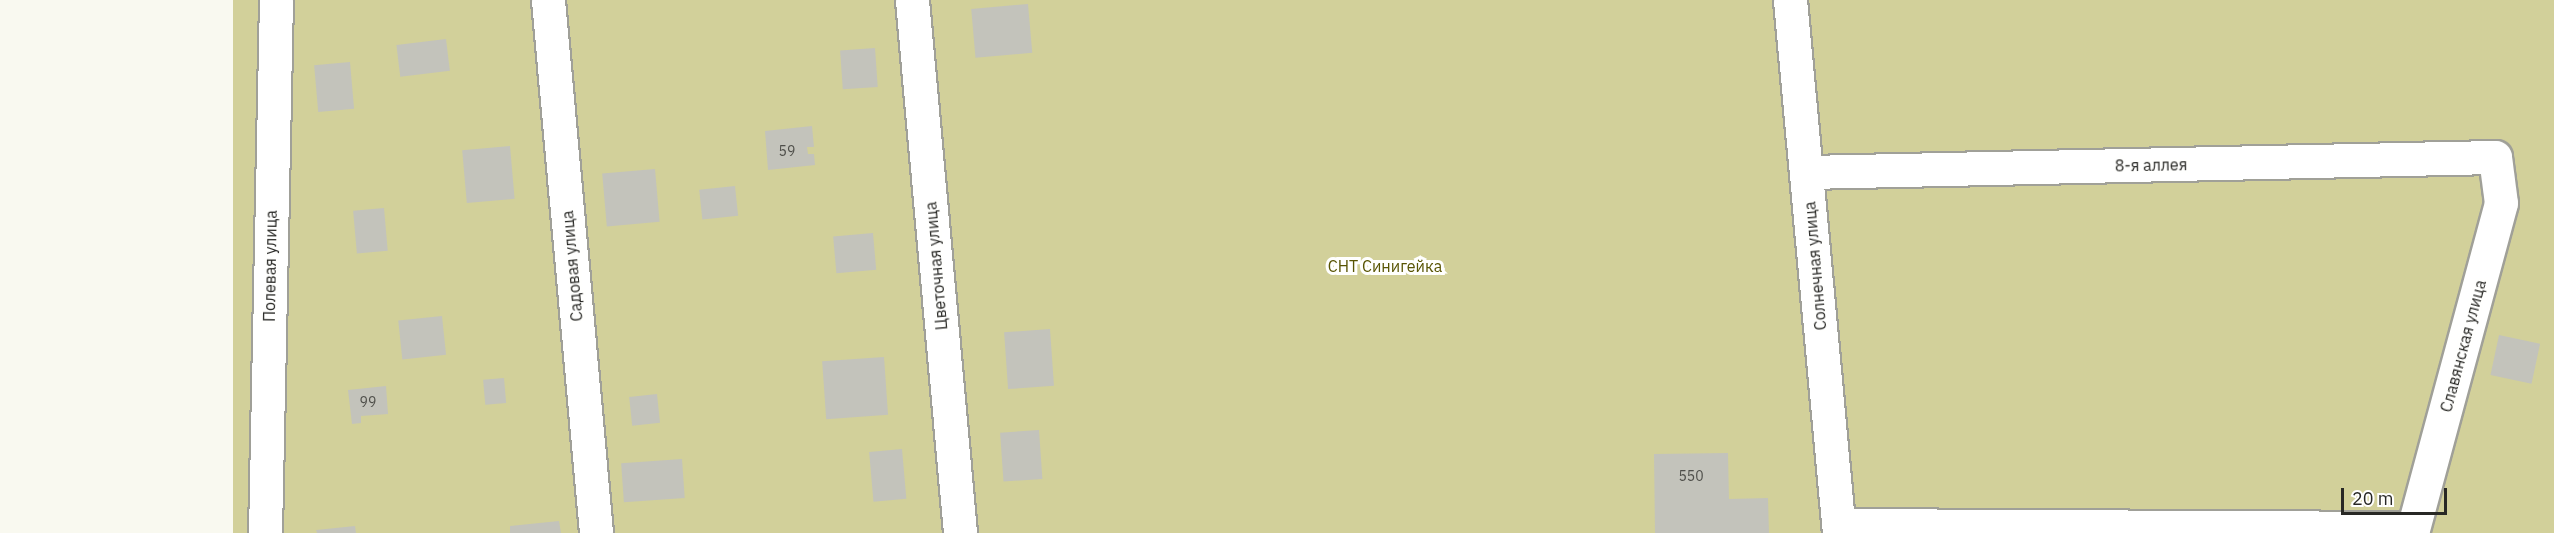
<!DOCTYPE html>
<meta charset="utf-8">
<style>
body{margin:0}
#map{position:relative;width:2554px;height:533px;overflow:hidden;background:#f9f9f0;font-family:"IBM Plex Sans",sans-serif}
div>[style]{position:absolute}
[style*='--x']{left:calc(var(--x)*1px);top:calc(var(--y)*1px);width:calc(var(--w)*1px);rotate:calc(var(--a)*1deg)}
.green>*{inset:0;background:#d2d09a;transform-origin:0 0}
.building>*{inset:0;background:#c3c3bb;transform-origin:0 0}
.roads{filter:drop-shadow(2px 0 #a0a098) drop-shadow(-2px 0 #a0a098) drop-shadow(0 2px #a0a098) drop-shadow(0 -2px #a0a098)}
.minor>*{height:33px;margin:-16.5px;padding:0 16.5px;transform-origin:16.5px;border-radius:16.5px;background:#fff}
span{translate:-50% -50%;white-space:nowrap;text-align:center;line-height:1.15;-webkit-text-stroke:6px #fffffe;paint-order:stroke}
.number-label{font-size:14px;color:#4f4f4a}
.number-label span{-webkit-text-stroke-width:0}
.street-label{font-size:16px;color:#282825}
.park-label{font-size:16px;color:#585403}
.scale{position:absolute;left:2341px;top:488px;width:106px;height:27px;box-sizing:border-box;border:3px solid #282825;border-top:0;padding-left:8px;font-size:18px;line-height:21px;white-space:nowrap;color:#282825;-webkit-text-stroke:4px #fffffe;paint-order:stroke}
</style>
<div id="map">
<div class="green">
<div style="left:233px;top:0;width:2321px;height:534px"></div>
</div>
<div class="building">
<div style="left:1028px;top:4px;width:49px;height:57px;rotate:85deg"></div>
<div style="left:446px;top:39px;width:32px;height:50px;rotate:83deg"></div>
<div style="left:875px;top:48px;width:39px;height:35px;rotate:86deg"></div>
<div style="left:350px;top:62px;width:47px;height:36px;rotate:85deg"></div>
<div style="clip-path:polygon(812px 126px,814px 147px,807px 147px,808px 154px,814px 154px,815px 165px,768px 170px,765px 131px)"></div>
<div style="left:510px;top:146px;width:53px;height:48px;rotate:85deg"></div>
<div style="left:655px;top:169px;width:53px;height:53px;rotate:85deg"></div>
<div style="left:735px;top:186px;width:30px;height:36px;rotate:84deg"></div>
<div style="left:384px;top:208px;width:43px;height:31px;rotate:85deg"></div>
<div style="left:873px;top:233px;width:37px;height:40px;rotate:85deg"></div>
<div style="left:442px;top:316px;width:39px;height:44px;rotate:84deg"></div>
<div style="left:1050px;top:329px;width:57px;height:46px;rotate:86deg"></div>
<div style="left:2499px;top:335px;width:42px;height:41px;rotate:12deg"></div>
<div style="left:884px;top:357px;width:58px;height:62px;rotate:86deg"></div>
<div style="left:504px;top:378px;width:25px;height:21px;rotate:85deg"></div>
<div style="clip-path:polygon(386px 386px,388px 414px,361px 416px,361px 423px,352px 424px,348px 390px)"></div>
<div style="left:657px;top:394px;width:29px;height:28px;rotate:84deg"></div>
<div style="left:1039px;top:430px;width:49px;height:39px;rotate:86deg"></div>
<div style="left:902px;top:449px;width:50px;height:33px;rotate:85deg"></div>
<div style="clip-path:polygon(1728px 453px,1729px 499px,1768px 498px,1769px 533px,1655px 533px,1654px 454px)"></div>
<div style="left:682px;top:459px;width:39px;height:61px;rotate:86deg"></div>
<div style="clip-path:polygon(559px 521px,561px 533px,510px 533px,510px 526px)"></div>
<div style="clip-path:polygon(355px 526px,356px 533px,317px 533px,316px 530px)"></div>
</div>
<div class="roads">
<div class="minor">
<div style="--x:548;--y:0;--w:535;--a:84.85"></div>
<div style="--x:912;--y:0;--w:535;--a:84.85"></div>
<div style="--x:1790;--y:0;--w:535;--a:84.75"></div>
<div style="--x:1807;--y:172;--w:688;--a:-1.25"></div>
<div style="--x:2495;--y:157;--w:46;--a:82.6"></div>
<div style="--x:2501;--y:203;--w:342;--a:105.1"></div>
<div style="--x:1839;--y:525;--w:574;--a:0.3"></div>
<div style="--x:265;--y:533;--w:533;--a:-88.82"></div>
</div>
</div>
<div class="number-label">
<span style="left:787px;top:151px">59</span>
<span style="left:368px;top:402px">99</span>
<span style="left:1691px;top:476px">550</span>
</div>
<div class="street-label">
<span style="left:2151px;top:165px;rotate:-1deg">8-я аллея</span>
<span style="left:270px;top:266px;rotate:-89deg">Полевая улица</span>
<span style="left:572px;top:266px;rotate:-95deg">Садовая улица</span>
<span style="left:936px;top:266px;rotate:-95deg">Цветочная улица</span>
<span style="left:1815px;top:266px;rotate:-95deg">Солнечная улица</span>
<span style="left:2463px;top:346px;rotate:-75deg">Славянская улица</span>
</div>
<div class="park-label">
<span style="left:1385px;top:266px">СНТ Синигейка</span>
</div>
<div class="scale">20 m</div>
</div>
